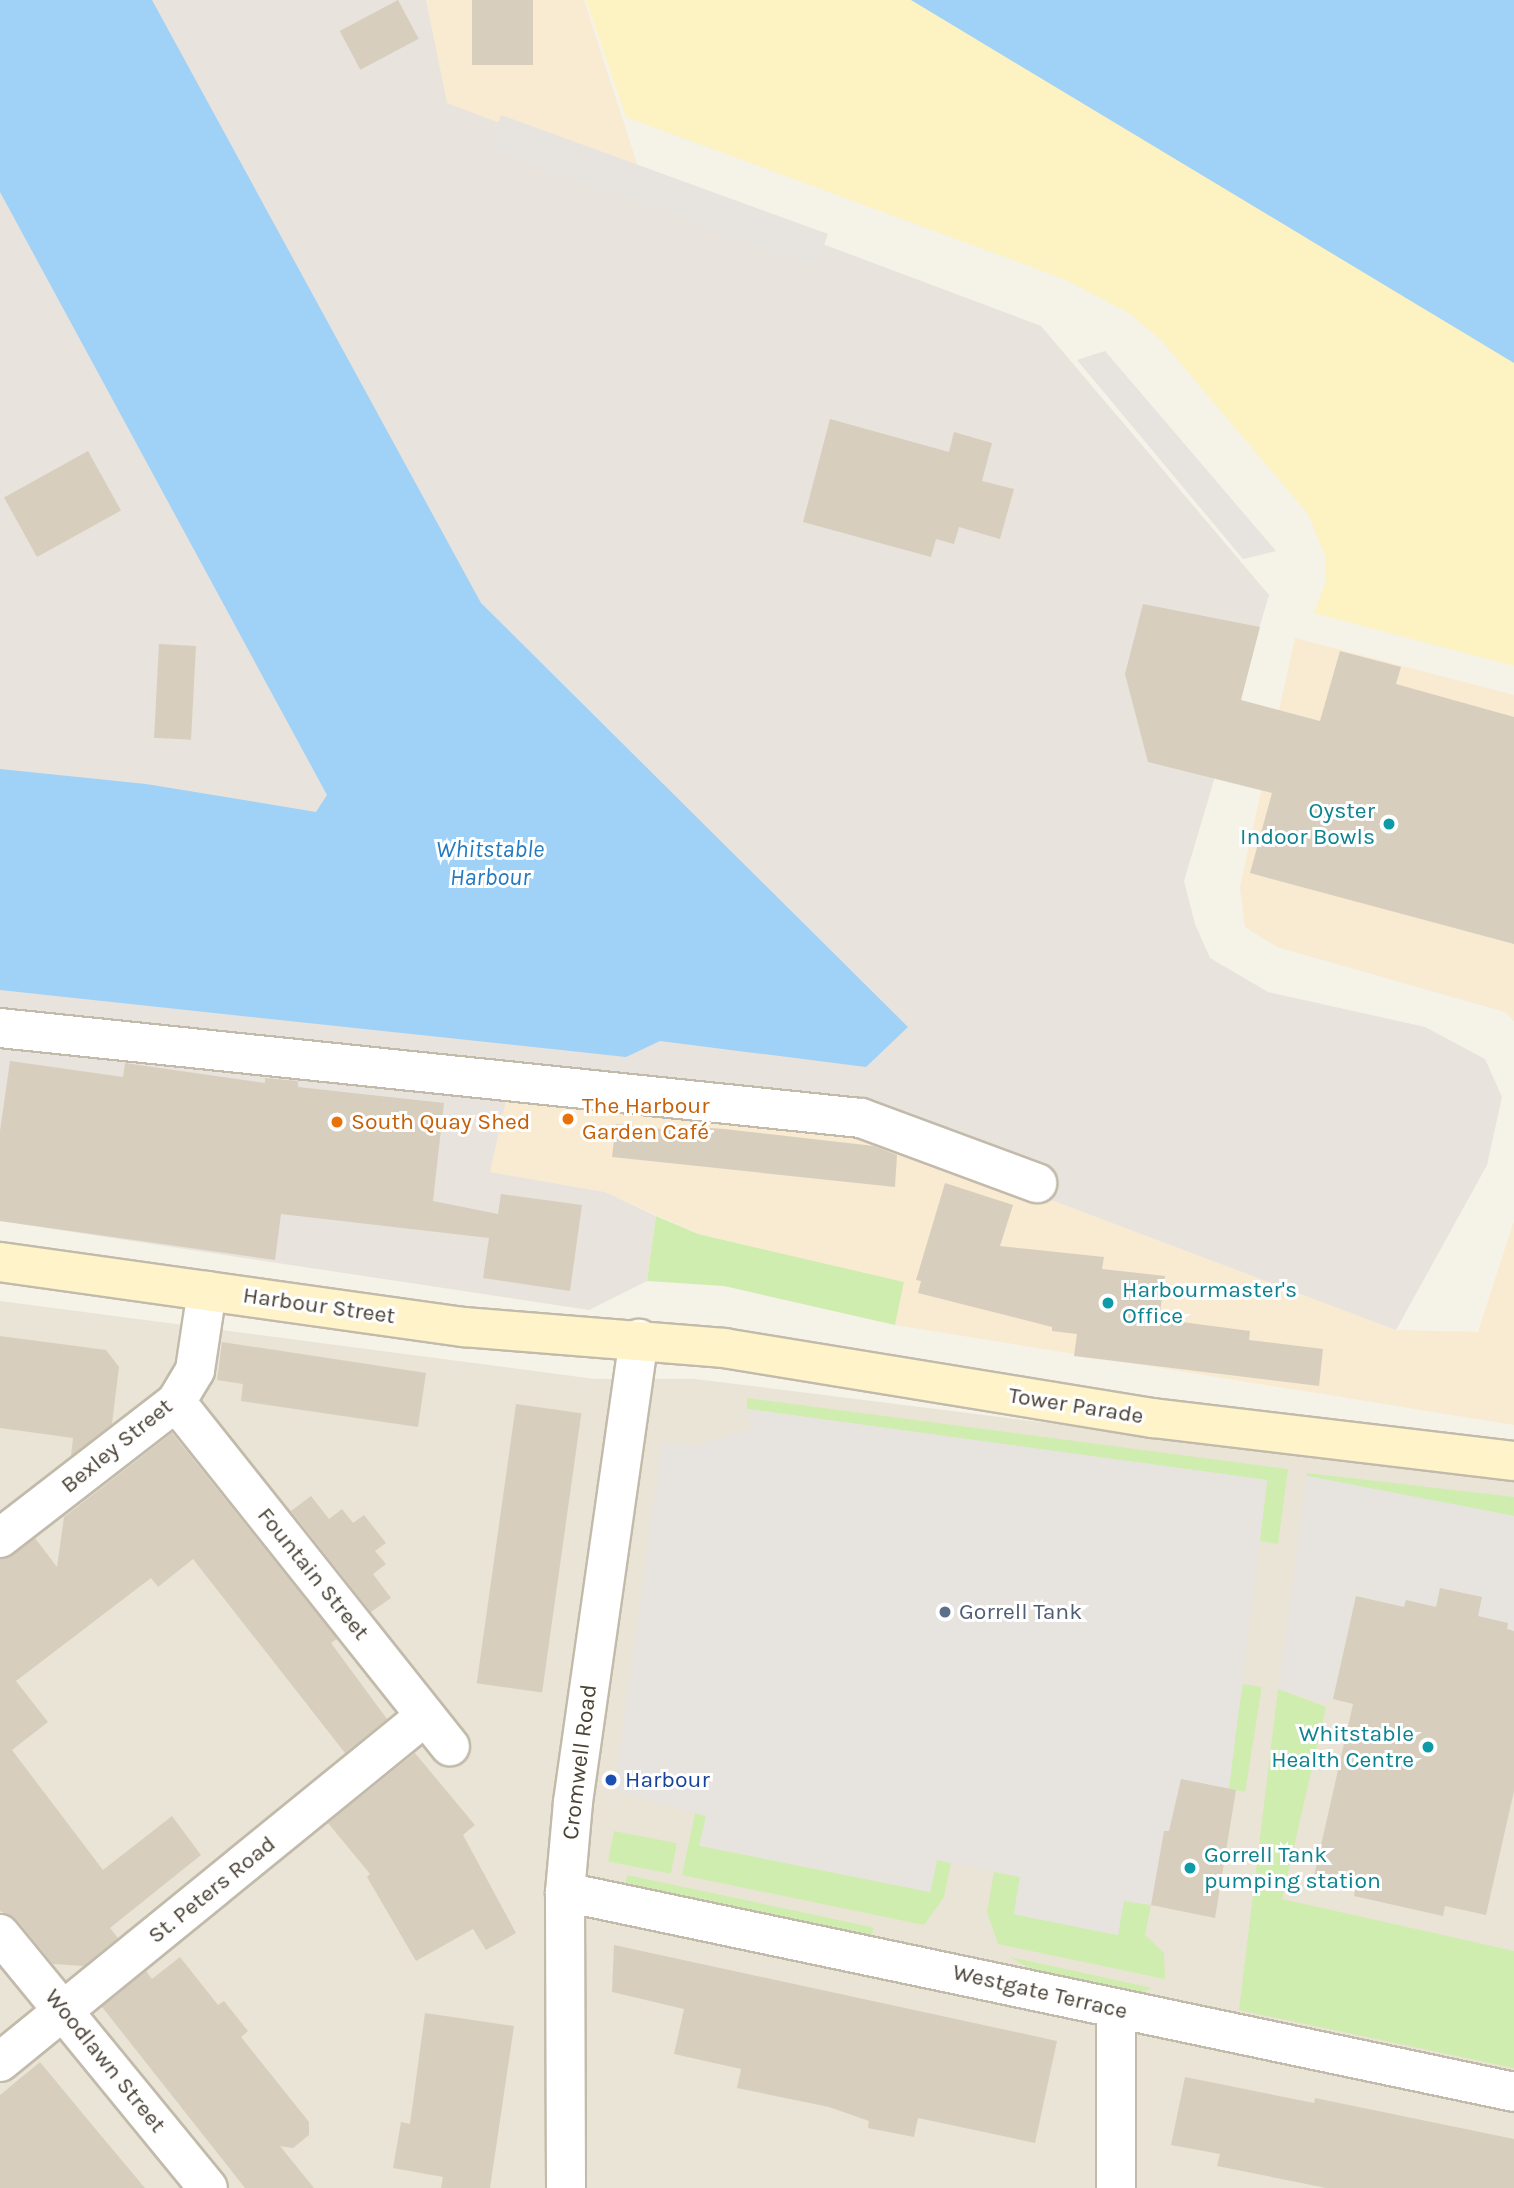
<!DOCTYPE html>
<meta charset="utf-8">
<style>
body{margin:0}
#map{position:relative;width:1514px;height:2188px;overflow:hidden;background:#f5f2e8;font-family:Karla,sans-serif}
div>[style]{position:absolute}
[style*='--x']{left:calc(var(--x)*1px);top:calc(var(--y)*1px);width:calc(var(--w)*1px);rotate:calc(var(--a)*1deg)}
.residential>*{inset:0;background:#eae4d6}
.commercial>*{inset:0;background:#f9ead2}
.industrial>*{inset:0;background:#e8e3dd}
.green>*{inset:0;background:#cfedae;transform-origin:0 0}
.sand>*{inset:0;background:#fcf2c2}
.parking>*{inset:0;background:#e7e4e0;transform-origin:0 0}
.water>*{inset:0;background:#a0d1f7}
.building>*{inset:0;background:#d8cebd;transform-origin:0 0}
.roads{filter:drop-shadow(2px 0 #c2baaa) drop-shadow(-2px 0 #c2baaa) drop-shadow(0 2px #c2baaa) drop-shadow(0 -2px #c2baaa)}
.street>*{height:38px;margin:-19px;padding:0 19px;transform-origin:19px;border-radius:19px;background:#fff}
.secondary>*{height:38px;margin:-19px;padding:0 19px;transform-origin:19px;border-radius:19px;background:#fff3c9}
.dots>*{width:19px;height:19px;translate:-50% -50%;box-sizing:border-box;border:4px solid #fff;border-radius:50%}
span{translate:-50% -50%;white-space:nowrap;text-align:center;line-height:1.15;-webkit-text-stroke:6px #fff;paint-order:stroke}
.culture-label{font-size:23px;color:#0d838f}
.right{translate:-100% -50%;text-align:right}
.left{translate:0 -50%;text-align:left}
.food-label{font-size:23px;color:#c56008}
.street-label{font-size:23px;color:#4a4336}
.service-label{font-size:23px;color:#4e5e75}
.transit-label{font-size:23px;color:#164399}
.water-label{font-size:24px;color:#247ac0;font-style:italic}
</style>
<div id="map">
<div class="residential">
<div style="clip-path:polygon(0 1301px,595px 1379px,695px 1379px,1320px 1457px,1514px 1476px,1514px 2188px,0 2188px)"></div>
</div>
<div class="commercial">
<div style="clip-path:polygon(426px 0,584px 0,641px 176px,446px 103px)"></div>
<div style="clip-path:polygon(1295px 638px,1514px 695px,1514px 1021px,1505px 1012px,1277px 947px,1245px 927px,1240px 887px)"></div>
<div style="clip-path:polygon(507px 1091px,905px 1145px,1396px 1330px,1478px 1332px,1514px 1221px,1514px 1425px,895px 1325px,904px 1282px,698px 1234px,605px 1192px,489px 1172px)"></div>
</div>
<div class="industrial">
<div style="clip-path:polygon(0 0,426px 0,447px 103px,1041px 326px,1269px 595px,1184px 881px,1195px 924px,1210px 958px,1268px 992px,1425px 1027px,1485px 1059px,1502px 1097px,1487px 1165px,1396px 1330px,905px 1145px,508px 1091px,490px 1172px,605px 1192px,656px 1216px,647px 1281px,589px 1310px,0 1221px)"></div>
</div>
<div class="green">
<div style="clip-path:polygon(656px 1216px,698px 1234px,904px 1282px,895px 1325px,724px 1286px,647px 1281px)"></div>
<div style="clip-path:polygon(747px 1398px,1288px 1469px,1278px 1544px,1260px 1541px,1267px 1480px,747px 1409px)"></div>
<div style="clip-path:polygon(1307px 1473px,1514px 1497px,1514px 1516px,1307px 1476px)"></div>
<div style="left:1243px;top:1684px;width:19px;height:106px;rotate:9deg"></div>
<div style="clip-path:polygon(1278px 1689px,1326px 1707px,1282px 1899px,1514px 1951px,1514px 2068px,1239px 2010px)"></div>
<div style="clip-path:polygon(695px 1813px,706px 1816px,700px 1846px,930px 1892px,937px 1860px,951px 1863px,944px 1897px,924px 1925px,682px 1875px)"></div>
<div style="left:614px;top:1831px;width:64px;height:31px;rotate:11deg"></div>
<div style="clip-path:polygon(994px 1872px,1020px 1877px,1014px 1914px,1117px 1935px,1123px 1901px,1151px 1905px,1145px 1935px,1164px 1953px,1165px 1979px,998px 1944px,987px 1912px)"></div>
<div style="left:627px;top:1875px;width:252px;height:10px;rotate:12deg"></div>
<div style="clip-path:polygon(1010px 1957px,1152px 1988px,1138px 1994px,1036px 1972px)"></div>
</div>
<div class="sand">
<div style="clip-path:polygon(586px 0,1261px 0,1514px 186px,1514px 666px,1314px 613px,1325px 584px,1326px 558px,1308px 514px,1160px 339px,1129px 313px,1064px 279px,626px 117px)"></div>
</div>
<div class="parking">
<div style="left:501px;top:115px;width:348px;height:35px;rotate:20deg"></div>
<div style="clip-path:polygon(1105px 351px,1276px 551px,1243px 559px,1077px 360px)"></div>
<div style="clip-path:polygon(747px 1409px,1267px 1480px,1229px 1789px,1181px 1779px,1169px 1831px,1164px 1832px,1151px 1905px,1124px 1901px,1118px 1935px,1014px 1914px,1020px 1877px,937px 1860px,930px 1892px,699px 1845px,706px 1816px,614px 1791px,662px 1442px,694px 1446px,751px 1428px)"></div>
<div style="clip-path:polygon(1307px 1476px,1514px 1516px,1514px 1631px,1478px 1616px,1482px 1597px,1440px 1588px,1436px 1607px,1407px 1600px,1404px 1607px,1356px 1596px,1333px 1699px,1322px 1702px,1278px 1689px)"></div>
</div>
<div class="water">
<div style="clip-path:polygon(0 0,152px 0,481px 603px,908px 1027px,866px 1067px,660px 1041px,626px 1057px,0 990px,0 769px,146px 784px,316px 812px,327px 795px,0 192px)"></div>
<div style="clip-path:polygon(911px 0,1514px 0,1514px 363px)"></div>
</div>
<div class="building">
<div style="left:398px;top:0;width:44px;height:66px;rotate:62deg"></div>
<div style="left:472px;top:0;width:61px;height:65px"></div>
<div style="clip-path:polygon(830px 419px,949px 452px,954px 432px,992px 443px,982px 481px,1014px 489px,1000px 539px,959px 527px,954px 544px,936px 539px,931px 557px,803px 522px)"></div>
<div style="left:88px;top:451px;width:68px;height:96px;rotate:61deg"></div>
<div style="clip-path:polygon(1143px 604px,1260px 627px,1241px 700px,1320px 721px,1340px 651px,1401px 667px,1396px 684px,1514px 717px,1514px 944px,1250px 873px,1272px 793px,1148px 762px,1125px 674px)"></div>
<div style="left:159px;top:644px;width:37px;height:94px;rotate:3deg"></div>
<div style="clip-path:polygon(10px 1061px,123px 1077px,125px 1063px,265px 1083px,265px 1078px,298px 1081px,298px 1087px,444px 1103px,433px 1201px,498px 1214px,501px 1194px,582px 1205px,570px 1291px,483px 1278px,489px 1238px,281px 1214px,275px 1260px,0 1221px,0 1131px)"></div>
<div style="clip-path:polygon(616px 1124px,680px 1131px,680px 1126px,724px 1129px,874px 1146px,897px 1155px,895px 1187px,612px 1157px)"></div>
<div style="clip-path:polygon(945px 1183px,1013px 1205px,1000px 1246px,1104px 1257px,1102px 1269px,1165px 1276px,1159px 1319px,1250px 1331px,1249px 1340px,1323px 1349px,1319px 1386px,1074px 1356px,1077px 1334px,1052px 1331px,1052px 1327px,918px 1293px,921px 1281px,916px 1280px)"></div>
<div style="clip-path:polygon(0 1336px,106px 1350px,119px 1367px,112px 1424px,71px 1456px,73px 1438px,0 1428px)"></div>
<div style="clip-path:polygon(222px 1342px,426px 1373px,418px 1427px,241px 1401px,243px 1384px,217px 1380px)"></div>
<div style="left:516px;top:1404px;width:66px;height:282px;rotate:8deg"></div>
<div style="clip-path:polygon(172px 1433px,337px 1639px,331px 1643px,387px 1719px,345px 1753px,193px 1559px,158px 1587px,151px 1578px,16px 1681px,48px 1722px,12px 1750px,103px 1870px,172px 1816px,201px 1855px,110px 1928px,118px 1938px,84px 1966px,53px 1964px,17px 1920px,0 1911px,0 1559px,35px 1538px,57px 1567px,64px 1517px)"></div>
<div style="clip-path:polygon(311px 1496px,329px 1519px,342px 1509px,353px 1523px,364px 1515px,386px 1543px,375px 1551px,386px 1564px,373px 1574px,391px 1598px,371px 1612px,291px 1511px)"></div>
<div style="clip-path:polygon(1440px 1588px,1482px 1597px,1478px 1616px,1508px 1623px,1507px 1629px,1514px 1631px,1514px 1791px,1486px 1915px,1445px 1906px,1443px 1916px,1354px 1896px,1356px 1885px,1314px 1876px,1353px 1704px,1333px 1699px,1356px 1596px,1404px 1607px,1406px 1600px,1436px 1607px)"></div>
<div style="clip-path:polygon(415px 1753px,475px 1825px,463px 1835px,516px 1933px,486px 1950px,473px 1929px,416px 1961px,367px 1877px,370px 1874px,328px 1823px)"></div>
<div style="clip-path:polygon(1181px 1779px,1236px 1790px,1215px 1918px,1151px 1905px,1164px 1831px,1169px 1831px)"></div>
<div style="clip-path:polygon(614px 1945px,1057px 2041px,1035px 2143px,918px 2118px,914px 2137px,868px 2128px,869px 2121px,829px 2107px,737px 2088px,741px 2069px,674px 2054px,684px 2009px,612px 1992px)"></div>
<div style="clip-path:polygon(180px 1957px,218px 2005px,224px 2001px,248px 2031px,241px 2037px,309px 2122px,309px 2135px,293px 2148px,280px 2146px,314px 2188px,245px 2188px,102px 2007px,146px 1971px,152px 1979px)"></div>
<div style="clip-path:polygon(425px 2013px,514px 2026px,490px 2188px,441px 2188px,443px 2177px,393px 2168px,401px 2122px,410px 2124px)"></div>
<div style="clip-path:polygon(40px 2062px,98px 2132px,145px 2188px,0 2188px,0 2095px)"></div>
<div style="clip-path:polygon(1185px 2077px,1314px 2103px,1315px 2098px,1514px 2139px,1514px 2188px,1326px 2188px,1217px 2166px,1220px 2154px,1171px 2145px)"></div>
</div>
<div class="roads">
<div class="street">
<div style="--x:0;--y:1028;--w:866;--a:5.97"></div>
<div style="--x:861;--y:1118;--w:188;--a:20.3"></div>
<div style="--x:176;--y:1402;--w:440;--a:51.5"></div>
<div style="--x:0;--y:1538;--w:222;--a:-37.7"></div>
<div style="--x:176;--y:1402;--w:37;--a:-59"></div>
<div style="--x:195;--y:1370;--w:80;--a:-81.4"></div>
<div style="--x:565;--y:1892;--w:970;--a:11.9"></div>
<div style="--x:0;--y:1934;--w:328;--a:50.7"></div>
<div style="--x:1116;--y:2009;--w:179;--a:90"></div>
<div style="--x:0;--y:2062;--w:547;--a:-39.13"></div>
<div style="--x:566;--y:2188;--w:296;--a:-90.2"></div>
<div style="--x:565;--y:1892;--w:90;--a:-84.9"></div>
<div style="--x:573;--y:1802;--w:468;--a:-81.9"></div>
</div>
<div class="secondary">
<div style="--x:0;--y:1262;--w:469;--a:8"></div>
<div style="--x:464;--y:1327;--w:261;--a:4.6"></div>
<div style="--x:724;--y:1348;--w:435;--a:9.3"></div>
<div style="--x:1153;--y:1418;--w:364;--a:6.8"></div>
</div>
</div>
<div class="dots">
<div style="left:1389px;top:824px;background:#0f9aa8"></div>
<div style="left:568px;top:1119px;background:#e8710a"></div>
<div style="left:337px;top:1122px;background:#e8710a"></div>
<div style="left:1108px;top:1303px;background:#0f9aa8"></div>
<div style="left:945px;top:1612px;background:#5c6f8a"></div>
<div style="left:1428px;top:1747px;background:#0f9aa8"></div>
<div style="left:611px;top:1780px;background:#1a4fb4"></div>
<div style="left:1190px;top:1868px;background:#0f9aa8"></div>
</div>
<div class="culture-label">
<span class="right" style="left:1375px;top:824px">Oyster<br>Indoor Bowls</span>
<span class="left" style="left:1122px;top:1303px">Harbourmaster's<br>Office</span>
<span class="right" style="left:1414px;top:1747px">Whitstable<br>Health Centre</span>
<span class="left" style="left:1204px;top:1868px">Gorrell Tank<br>pumping station</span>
</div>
<div class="food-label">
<span class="left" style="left:582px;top:1119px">The Harbour<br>Garden Café</span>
<span class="left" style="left:351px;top:1122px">South Quay Shed</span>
</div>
<div class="street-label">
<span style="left:319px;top:1306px;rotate:8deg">Harbour Street</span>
<span style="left:1076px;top:1406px;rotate:9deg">Tower Parade</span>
<span style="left:117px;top:1446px;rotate:-39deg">Bexley Street</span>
<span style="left:313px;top:1574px;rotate:51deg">Fountain Street</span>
<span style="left:580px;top:1762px;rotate:-83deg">Cromwell Road</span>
<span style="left:212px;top:1890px;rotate:-39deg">St. Peters Road</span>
<span style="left:1040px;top:1992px;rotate:13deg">Westgate Terrace</span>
<span style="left:105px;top:2061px;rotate:51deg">Woodlawn Street</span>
</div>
<div class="service-label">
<span class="left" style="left:959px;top:1612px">Gorrell Tank</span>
</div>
<div class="transit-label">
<span class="left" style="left:625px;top:1780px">Harbour</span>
</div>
<div class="water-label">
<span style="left:490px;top:864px">Whitstable<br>Harbour</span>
</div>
</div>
